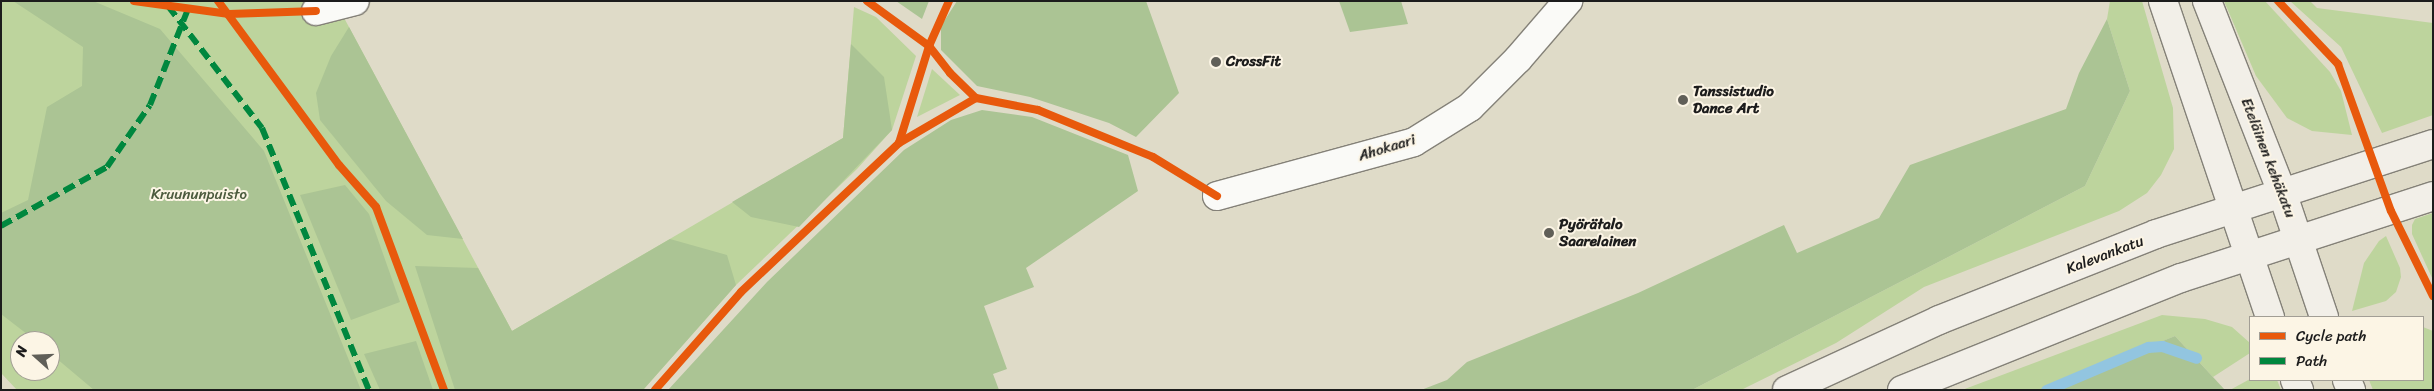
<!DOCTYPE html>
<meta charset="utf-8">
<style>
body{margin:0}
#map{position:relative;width:2434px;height:391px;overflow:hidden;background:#dfdbc8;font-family:Sriracha,sans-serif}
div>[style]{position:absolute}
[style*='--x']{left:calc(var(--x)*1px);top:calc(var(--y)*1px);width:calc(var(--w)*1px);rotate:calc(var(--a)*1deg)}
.green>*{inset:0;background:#bdd49d}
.forest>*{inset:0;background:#abc494}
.stream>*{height:11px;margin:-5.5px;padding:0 5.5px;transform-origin:5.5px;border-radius:5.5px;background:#92c5e0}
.roads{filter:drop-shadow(1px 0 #848178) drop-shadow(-1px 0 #848178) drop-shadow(0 1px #848178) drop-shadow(0 -1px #848178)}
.street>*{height:28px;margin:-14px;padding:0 14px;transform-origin:14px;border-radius:14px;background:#fafaf7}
.secondary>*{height:28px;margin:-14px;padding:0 14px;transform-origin:14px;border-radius:14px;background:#f2efe8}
.quiet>*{height:6px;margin-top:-3px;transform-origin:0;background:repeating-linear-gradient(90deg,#00873e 0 12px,transparent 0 18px)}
.cycleway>*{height:8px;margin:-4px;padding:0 4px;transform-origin:4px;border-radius:4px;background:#e8590c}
.dots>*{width:14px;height:14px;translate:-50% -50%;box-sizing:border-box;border:2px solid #fcf5e5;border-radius:50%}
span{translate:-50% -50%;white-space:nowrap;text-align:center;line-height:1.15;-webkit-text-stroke:4px #fcf5e5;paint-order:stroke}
.poi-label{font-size:15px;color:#1c1c1c;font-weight:700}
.left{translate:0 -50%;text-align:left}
.street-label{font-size:15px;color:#1c1c1c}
.park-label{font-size:15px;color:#4b5a3d}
.frame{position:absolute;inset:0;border:2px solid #1c1c1c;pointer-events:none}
.legend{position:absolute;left:2249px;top:316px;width:175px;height:65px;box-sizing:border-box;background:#fcf5e5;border:1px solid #a29e95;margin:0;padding:6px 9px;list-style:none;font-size:15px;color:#1c1c1c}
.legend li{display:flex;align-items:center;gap:10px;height:25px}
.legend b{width:25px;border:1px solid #a29e95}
.north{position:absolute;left:10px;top:331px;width:50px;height:50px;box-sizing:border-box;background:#fcf5e5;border:1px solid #a29e95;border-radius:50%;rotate:290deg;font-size:14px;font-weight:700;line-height:20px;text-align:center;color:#1c1c1c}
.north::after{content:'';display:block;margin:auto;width:18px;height:22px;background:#605f58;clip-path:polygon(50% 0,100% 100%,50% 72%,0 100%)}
</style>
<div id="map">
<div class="green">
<div style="clip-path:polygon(evenodd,1px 1px,335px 1px,512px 331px,843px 138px,854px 7px,876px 17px,916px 56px,892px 130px,857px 169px,736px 285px,643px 390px,17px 390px,1px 373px,1px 1px,20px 341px,50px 341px,50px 371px,20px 371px,20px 341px)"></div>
<div style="clip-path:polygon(2110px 1px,2142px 1px,2173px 108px,2174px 149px,2161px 175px,2147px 193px,2119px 211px,1924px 287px,1836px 343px,1741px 390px,1692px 390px,2085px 186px,2130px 91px,2107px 19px)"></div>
<div style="clip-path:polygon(2224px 1px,2265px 1px,2330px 72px,2341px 91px,2352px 135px,2312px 131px,2287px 118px,2256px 76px)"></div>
<div style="clip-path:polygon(2290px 1px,2310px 1px,2317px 8px,2433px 23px,2433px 115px,2382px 133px,2341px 47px)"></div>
<div style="clip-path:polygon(932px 69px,960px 95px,917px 117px)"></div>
<div style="clip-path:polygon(2433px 213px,2433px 280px,2412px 234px,2412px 225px,2415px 219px)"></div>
<div style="clip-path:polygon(2386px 236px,2400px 268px,2401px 277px,2396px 292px,2386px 301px,2352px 311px,2364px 263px,2379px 241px)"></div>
<div style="clip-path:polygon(2162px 315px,2205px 319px,2232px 327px,2250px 343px,2250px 353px,2213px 377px,2175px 336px,2046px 390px,1962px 390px)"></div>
<div style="clip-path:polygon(2423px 327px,2433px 331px,2433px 390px,2373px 390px,2369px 380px,2423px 380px)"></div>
<div style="clip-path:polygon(2250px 379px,2277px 380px,2281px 390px,2230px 390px)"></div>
</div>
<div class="forest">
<div style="clip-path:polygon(13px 1px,93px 1px,160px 29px,264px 151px,361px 390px,94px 390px,50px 353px,50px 341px,36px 341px,1px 314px,1px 213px,28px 200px,47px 107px,82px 86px,83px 47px)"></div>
<div style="clip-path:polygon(896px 1px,929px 1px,922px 19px)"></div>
<div style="clip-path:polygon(957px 1px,1146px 1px,1179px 93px,1136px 137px,1109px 123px,1030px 97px,977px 86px,941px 50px,941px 26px)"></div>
<div style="clip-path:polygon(1339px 1px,1401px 1px,1408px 24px,1350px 32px)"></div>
<div style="clip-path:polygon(2107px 19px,2130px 91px,2085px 186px,1692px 390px,1421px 390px,1447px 380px,1467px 362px,1638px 293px,1784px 225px,1797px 253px,1879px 218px,1910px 165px,2066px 109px,2079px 73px)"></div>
<div style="clip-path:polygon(349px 27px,463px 239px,427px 235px,386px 201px,320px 120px,316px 93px,331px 56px)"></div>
<div style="clip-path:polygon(851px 44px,884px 77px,892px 130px,799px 227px,751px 217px,732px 202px,843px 138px)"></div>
<div style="clip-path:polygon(982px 110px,1032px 117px,1128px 155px,1138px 191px,1026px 268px,1034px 287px,984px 306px,1007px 369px,993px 374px,999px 390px,668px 390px,767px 282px,904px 150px,951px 120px)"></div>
<div style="clip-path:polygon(345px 185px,369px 214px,400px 302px,351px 320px,300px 195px)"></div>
<div style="clip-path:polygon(670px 239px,727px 255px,736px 285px,643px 390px,455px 390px,415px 266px,478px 268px,512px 331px)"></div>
<div style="clip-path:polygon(2175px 336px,2225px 390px,2046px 390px,2148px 347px)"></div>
<div style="clip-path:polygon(416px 341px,433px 390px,380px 390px,364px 354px)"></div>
</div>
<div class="stream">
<div style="--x:2046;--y:390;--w:111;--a:-22.9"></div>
<div style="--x:2148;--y:347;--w:14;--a:-4"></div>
<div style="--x:2162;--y:346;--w:36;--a:19"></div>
</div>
<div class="roads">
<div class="street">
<div style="--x:316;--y:11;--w:40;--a:-14.4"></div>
<div style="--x:1217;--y:196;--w:204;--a:-15.3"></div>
<div style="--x:1414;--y:142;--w:66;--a:-32"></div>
<div style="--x:1470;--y:107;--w:68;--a:-45"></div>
<div style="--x:1518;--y:59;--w:77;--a:-49.2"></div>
</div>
<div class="secondary">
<div style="--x:2163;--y:1;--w:334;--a:71.3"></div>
<div style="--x:2207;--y:1;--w:205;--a:68.6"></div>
<div style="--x:2282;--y:192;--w:132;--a:71.4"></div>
<div style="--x:2295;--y:380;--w:11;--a:68"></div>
<div style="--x:2347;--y:380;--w:11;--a:68"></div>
<div style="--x:1787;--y:390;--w:167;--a:-24.7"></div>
<div style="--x:1939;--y:320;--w:233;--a:-21.6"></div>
<div style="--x:2156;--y:234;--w:291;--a:-18"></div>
<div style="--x:1902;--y:390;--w:301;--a:-21.9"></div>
<div style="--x:2181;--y:278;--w:265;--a:-18"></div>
</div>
</div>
<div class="quiet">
<div style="--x:168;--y:6;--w:154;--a:52.4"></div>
<div style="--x:262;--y:128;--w:283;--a:67.8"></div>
<div style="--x:1;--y:226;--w:121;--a:-29.1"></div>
<div style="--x:107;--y:167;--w:75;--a:-55.3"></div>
<div style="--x:150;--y:105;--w:103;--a:-68.4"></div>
</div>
<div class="cycleway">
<div style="--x:134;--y:1;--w:96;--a:7.8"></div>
<div style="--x:229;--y:14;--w:87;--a:-2"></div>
<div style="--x:218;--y:1;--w:204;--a:53.6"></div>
<div style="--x:339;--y:165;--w:56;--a:48.6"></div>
<div style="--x:376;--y:207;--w:195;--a:69.6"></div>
<div style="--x:867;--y:1;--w:77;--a:36"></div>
<div style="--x:929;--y:46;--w:34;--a:52"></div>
<div style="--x:950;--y:73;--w:36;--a:44"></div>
<div style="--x:976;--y:98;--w:63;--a:11"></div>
<div style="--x:1038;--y:110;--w:124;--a:22.2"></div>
<div style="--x:1153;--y:157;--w:75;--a:31.4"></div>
<div style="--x:2278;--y:1;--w:87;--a:46.4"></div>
<div style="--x:2338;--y:64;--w:156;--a:70.2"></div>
<div style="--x:2391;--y:211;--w:95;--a:63.7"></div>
<div style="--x:899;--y:143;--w:89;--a:-30.3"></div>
<div style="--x:655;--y:390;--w:130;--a:-48.7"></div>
<div style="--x:741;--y:292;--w:217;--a:-43.3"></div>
<div style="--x:899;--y:143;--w:102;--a:-72.8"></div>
<div style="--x:929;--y:46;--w:49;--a:-66"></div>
</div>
<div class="dots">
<div style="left:1216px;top:62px;background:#605f58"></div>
<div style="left:1683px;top:100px;background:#605f58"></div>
<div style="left:1549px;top:233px;background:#605f58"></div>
</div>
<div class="poi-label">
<span class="left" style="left:1226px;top:62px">CrossFit</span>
<span class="left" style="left:1693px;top:100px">Tanssistudio<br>Dance Art</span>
<span class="left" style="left:1559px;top:233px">Pyörätalo<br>Saarelainen</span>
</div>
<div class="street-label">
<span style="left:1387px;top:148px;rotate:-17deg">Ahokaari</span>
<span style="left:2268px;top:158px;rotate:69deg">Eteläinen kehäkatu</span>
<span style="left:2105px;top:255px;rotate:-21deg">Kalevankatu</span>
</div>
<div class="park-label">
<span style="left:199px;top:195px">Kruununpuisto</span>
</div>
<div class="frame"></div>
<ul class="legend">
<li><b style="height:6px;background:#e8590c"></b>Cycle path</li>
<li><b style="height:6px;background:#00873e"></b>Path</li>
</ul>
<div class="north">N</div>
</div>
